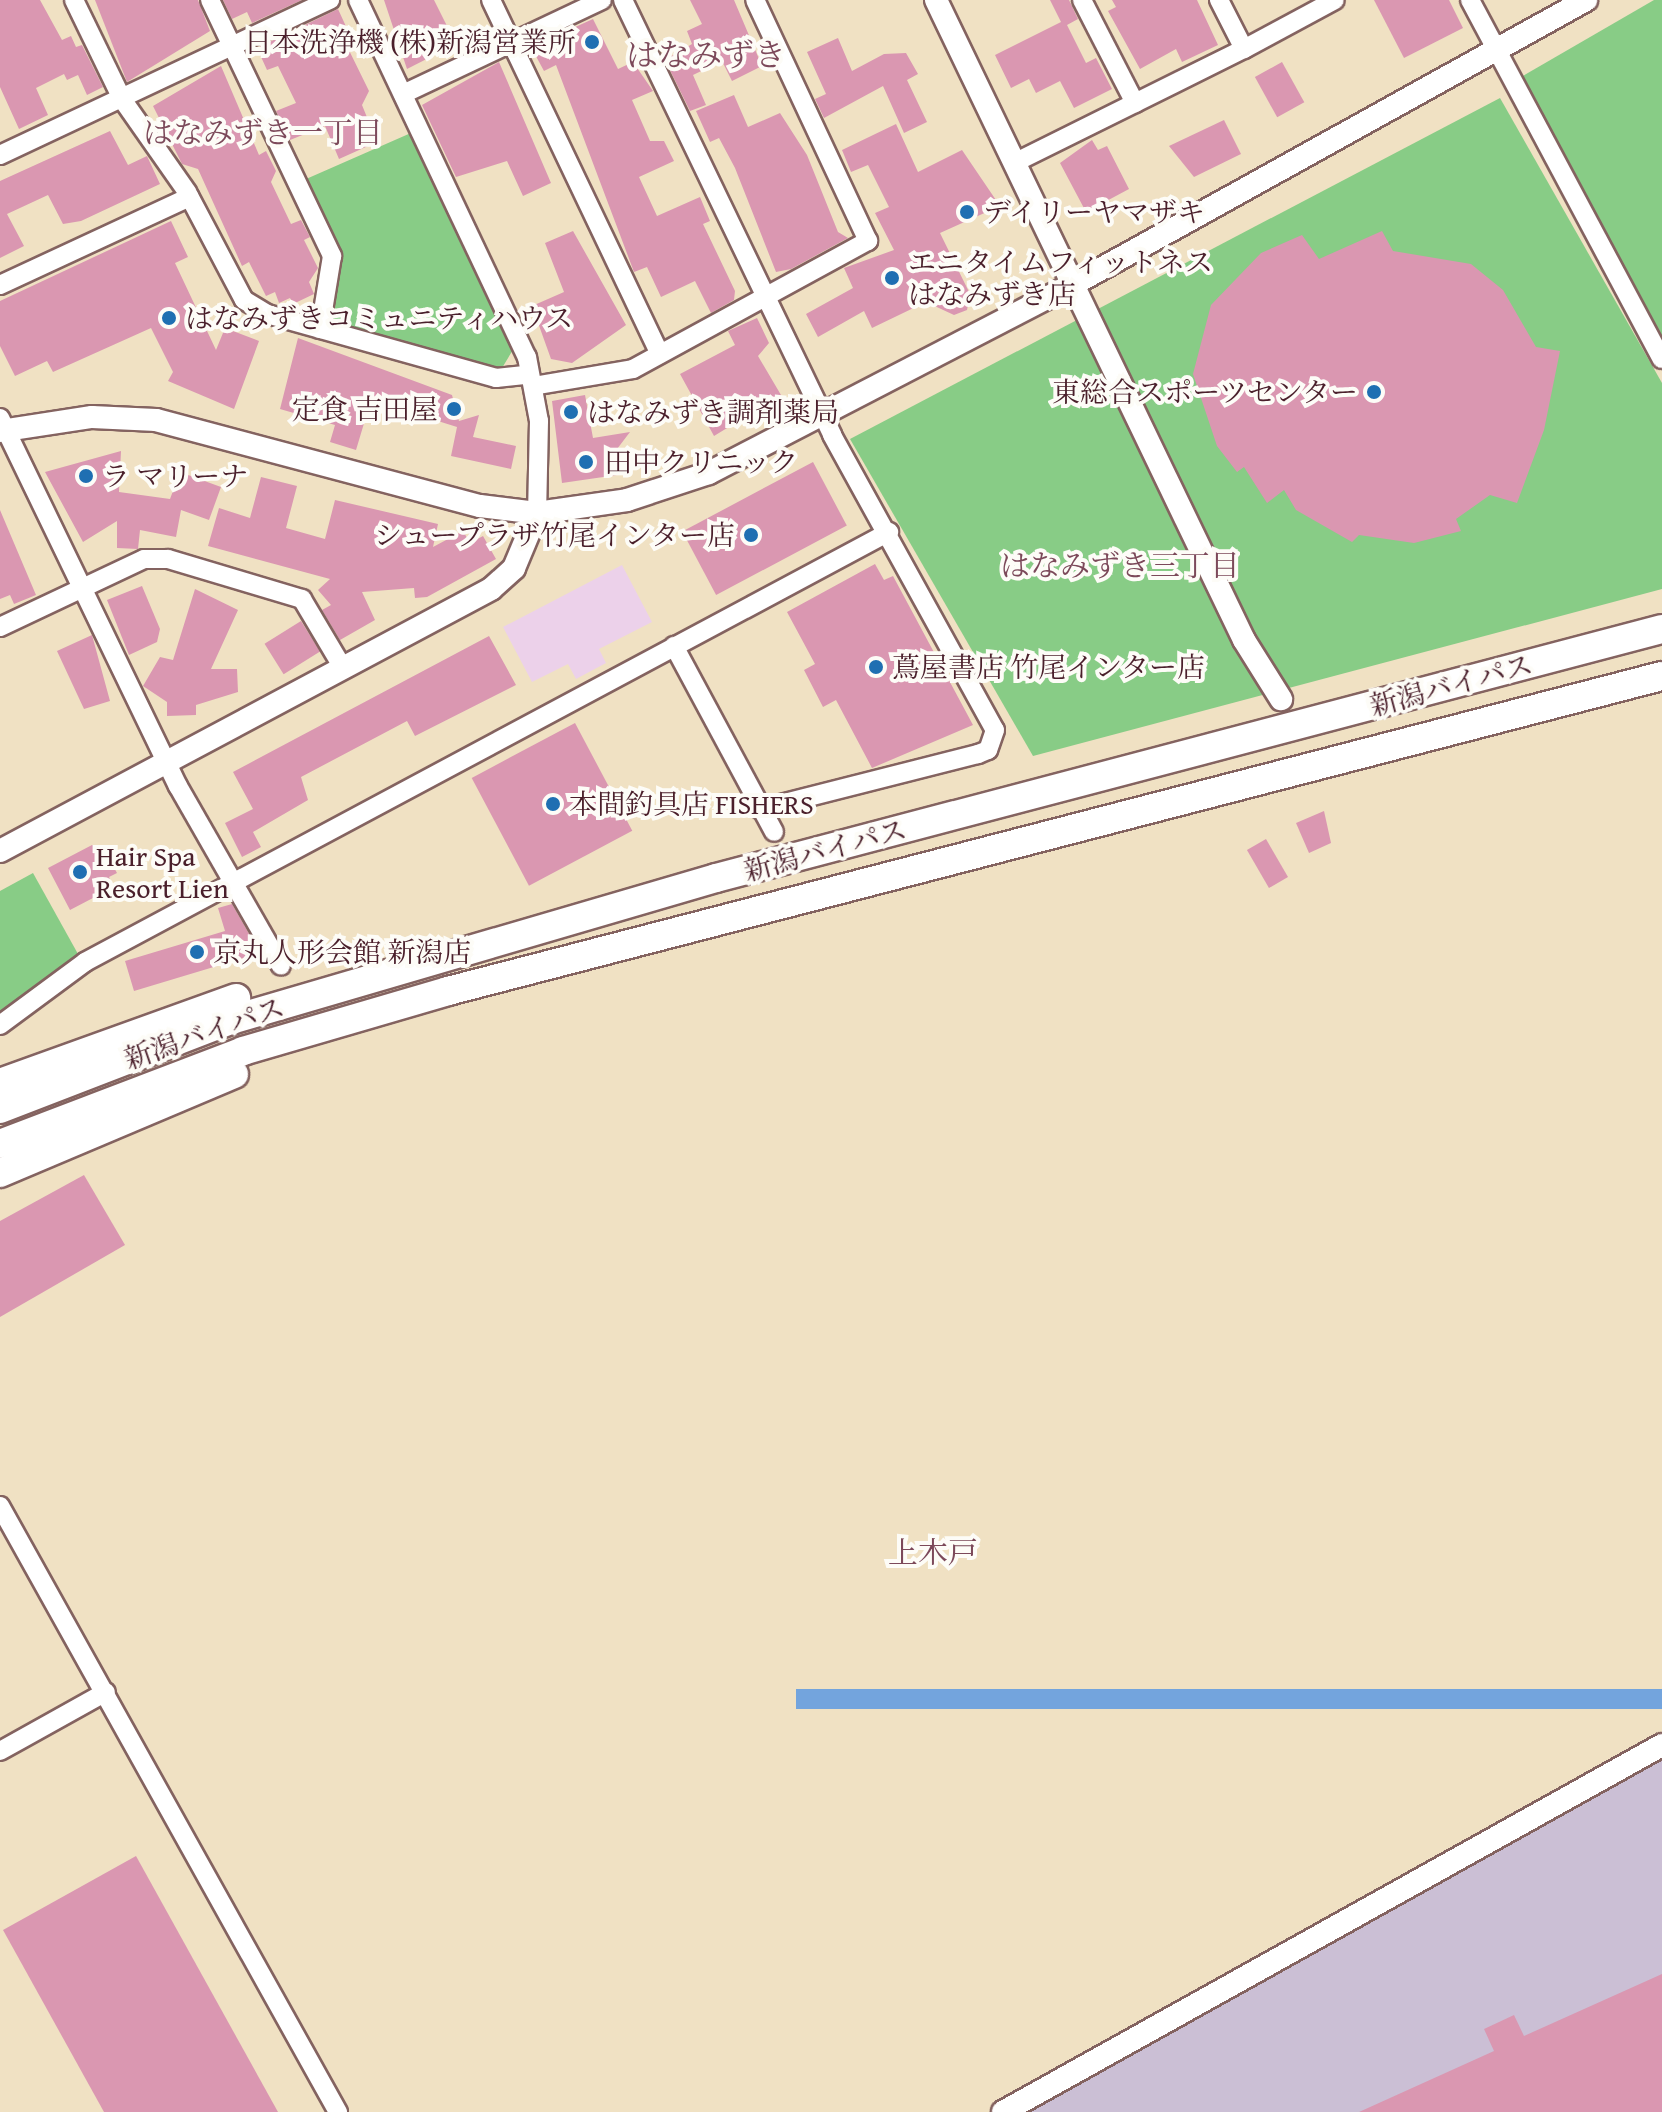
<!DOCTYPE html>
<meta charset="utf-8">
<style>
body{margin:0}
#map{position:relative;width:1662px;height:2112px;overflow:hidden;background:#f0e1c3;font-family:"Gentium Book Plus","Noto Serif JP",serif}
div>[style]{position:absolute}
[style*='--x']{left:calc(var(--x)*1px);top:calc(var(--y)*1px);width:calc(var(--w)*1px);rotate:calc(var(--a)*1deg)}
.built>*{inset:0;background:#ecd1ea}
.industrial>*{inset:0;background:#cbbfd5}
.green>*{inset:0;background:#88cc86}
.water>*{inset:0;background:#73a4dd;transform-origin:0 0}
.building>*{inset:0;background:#da97b1;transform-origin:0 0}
.roads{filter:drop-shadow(2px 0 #846360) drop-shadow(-2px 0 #846360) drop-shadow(0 2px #846360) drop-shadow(0 -2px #846360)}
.minor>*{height:18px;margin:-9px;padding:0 9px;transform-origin:9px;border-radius:9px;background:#fff}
.tertiary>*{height:22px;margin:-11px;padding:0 11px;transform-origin:11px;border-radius:11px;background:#fff}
.trunk>*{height:28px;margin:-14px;padding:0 14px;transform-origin:14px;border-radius:14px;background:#fff}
.dots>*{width:22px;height:22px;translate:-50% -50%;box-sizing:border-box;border:4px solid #fdfcf7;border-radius:50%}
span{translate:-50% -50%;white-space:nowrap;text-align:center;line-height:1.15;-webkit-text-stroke:8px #fdfcf7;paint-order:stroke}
.poi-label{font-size:28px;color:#4a1f2b}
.right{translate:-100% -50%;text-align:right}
.left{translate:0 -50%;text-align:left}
.street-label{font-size:28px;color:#4a1f2b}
.neighbourhood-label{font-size:30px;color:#7c495a}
.quarter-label{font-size:32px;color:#7c495a}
</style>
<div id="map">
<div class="built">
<div style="clip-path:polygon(622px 565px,652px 622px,599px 649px,606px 663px,576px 679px,568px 664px,532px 682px,503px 627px)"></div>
</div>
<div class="industrial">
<div style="clip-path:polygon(1662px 1758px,1662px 2112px,1029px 2112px,1293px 1963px)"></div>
</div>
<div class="green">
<div style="clip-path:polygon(1654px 0,1662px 0,1662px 340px,1516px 80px)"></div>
<div style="clip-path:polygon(1500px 98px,1662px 383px,1662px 589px,1033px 756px,850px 439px)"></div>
<div style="clip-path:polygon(420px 129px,520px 338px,496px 378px,320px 329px,334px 273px,297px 183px)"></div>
<div style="clip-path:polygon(33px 873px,78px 954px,0 1012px,0 891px)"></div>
</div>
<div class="water">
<div style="left:1662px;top:1689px;width:20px;height:866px;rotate:90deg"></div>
</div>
<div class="building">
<div style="clip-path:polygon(0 0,40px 0,62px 40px,71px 36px,76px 47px,82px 45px,103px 87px,87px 95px,78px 75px,67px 80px,64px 74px,36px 88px,48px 115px,19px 129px,0 87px)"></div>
<div style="clip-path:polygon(95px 0,198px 0,210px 31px,127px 82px)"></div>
<div style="clip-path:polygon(223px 0,302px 0,252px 23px,247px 12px,232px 19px)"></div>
<div style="clip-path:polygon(384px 0,434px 0,456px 44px,407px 69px)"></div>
<div style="clip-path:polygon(690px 0,734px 0,762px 66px,732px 81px,722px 61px,693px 75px,706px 105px,690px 111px,665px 60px,692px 44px,687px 31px,702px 24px)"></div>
<div style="clip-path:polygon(1050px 0,1069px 0,1078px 19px,1067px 25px,1086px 63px,1096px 58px,1112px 89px,1074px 108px,1060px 81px,1036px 93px,1029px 79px,1011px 88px,995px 55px,1061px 22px)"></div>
<div style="clip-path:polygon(1112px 0,1197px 0,1218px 45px,1182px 62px,1176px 49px,1140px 69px,1108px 11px,1116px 7px)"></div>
<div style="clip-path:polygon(1374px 0,1449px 0,1463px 28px,1404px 58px)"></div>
<div style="clip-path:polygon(338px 9px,349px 33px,342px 36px,369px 91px,362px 105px,377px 142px,339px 159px,325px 126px,290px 140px,276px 111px,296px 103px,278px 66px,267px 70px,257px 48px)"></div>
<div style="clip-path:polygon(593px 19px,618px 69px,633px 62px,653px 91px,632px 100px,650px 141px,664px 141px,674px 161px,639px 177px,657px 216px,700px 197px,710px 221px,703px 224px,735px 291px,734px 300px,711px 313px,695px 281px,661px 297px,647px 267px,634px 272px,556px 65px,544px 71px,531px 47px)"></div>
<div style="clip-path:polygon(838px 38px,852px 71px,884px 54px,906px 53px,918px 74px,907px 80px,927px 122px,904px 133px,883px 86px,824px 118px,815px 99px,826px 94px,807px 52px)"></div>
<div style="clip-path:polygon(499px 62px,551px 183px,523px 196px,507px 161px,456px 177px,422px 105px)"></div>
<div style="left:1282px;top:62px;width:46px;height:31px;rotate:61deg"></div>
<div style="clip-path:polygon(221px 66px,259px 155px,266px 151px,276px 171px,271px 182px,291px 224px,301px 220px,310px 237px,304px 240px,318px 268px,309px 282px,314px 294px,293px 304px,290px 298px,279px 303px,275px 292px,266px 296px,249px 262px,242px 266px,198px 169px,182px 164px,153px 106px)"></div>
<div style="clip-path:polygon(734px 95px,748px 127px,780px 113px,807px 155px,838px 232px,848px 238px,791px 269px,776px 272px,735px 168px,719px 138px,710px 142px,696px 111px)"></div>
<div style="clip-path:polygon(1224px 120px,1241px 154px,1194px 177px,1169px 146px)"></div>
<div style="clip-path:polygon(896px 124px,918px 172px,962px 150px,1000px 206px,940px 233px,970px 294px,967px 310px,954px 315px,926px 302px,872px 328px,864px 311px,818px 337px,806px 314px,853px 288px,844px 268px,894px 250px,875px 213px,889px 207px,868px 165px,851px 172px,842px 150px)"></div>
<div style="clip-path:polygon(110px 131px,128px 165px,147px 156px,160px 184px,81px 221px,63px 224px,48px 195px,7px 214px,24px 246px,0 258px,0 181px)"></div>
<div style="clip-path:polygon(1092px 140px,1098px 150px,1107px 146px,1129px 189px,1086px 212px,1060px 163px)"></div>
<div style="clip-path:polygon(171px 221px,188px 257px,175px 263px,216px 350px,225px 328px,259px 341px,234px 409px,168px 381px,173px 372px,151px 328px,53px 372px,47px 361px,15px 376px,0 346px,0 301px)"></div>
<div style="clip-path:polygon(573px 231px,626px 325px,572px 363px,551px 359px,532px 306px,564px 292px,545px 243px)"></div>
<div style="clip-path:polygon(1382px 231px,1393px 251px,1471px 264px,1503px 290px,1536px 347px,1560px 351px,1544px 430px,1517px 503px,1490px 495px,1456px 519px,1461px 531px,1414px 543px,1359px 535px,1352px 542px,1296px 510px,1284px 490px,1267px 503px,1244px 467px,1237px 472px,1217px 446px,1193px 374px,1211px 305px,1261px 253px,1302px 235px,1319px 259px)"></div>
<div style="clip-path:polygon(757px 318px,769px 343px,758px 356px,781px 395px,714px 436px,680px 374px,735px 345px,728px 331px)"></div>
<div style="clip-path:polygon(298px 338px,452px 395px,459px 421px,479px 415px,473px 437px,516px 446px,511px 469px,451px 456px,457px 427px,371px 400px,356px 450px,330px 442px,335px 425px,280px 409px)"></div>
<div style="clip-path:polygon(585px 395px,593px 438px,630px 432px,614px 453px,617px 475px,562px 483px,552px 401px)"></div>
<div style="clip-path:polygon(121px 451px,119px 492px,170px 499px,180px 472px,221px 487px,209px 520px,181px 510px,176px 537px,140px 530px,138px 549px,117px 548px,117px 521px,83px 542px,45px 472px)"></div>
<div style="left:813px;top:462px;width:72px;height:148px;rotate:62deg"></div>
<div style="clip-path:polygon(261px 477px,297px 486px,286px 528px,325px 539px,335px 500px,438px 524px,433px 547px,463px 531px,470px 543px,483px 536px,496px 559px,427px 597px,415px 598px,414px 588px,362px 592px,375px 620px,340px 640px,322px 610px,331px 605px,318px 590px,330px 579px,208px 546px,219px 508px,250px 518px)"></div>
<div style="clip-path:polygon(0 510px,36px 595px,14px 604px,10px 595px,0 599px)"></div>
<div style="clip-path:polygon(875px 564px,884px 580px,893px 576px,973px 725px,872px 768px,836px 700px,823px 707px,804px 670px,815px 664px,787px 612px)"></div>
<div style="clip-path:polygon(142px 586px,160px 629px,157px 642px,129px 655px,107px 600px)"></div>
<div style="clip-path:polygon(195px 589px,238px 610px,211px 669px,237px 669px,238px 692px,196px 705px,196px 715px,167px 716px,167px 702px,143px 686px,160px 657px,173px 660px)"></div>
<div style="left:301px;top:621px;width:36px;height:43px;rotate:58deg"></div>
<div style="clip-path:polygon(92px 635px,110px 701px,84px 709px,57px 651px)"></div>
<div style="clip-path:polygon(489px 636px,516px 685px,415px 736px,407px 721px,301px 777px,308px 800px,253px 832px,261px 847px,242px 857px,225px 823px,253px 809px,233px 772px)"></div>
<div style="left:575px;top:723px;width:122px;height:117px;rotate:62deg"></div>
<div style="clip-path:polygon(1324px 811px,1331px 843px,1309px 853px,1296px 823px)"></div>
<div style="left:1266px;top:839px;width:44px;height:22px;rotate:60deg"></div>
<div style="clip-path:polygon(92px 845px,103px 848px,117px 873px,109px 877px,114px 887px,70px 910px,48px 868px)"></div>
<div style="clip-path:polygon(232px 904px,260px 953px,134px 991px,125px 961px,225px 931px,218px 908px)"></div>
<div style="clip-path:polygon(84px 1175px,125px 1245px,0 1317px,0 1221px)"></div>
<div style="clip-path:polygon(136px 1856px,278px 2112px,104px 2112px,3px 1930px)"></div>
<div style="clip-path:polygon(1662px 1974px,1662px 2112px,1359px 2112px,1494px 2051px,1484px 2029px,1514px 2015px,1524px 2036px)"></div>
</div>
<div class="roads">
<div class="minor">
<div style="--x:74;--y:0;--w:110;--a:64.1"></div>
<div style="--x:122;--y:99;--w:113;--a:55"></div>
<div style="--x:187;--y:192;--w:122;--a:62.2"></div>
<div style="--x:244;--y:300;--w:27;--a:31"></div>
<div style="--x:267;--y:314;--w:238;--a:15.6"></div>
<div style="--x:496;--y:378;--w:31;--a:-6"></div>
<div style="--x:210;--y:0;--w:284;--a:64.5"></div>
<div style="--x:332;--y:256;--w:74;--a:99.3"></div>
<div style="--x:358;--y:0;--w:395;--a:64.7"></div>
<div style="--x:527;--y:357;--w:65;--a:79.4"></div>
<div style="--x:539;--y:421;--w:92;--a:91.2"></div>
<div style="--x:491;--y:0;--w:392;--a:64.5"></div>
<div style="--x:623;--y:0;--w:483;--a:64.3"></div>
<div style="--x:832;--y:435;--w:337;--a:61.1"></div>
<div style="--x:995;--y:730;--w:21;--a:109"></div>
<div style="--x:988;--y:750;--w:11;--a:158"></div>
<div style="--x:978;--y:754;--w:225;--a:165.8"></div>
<div style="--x:1082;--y:0;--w:116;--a:62.8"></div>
<div style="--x:1470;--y:0;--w:407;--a:61.9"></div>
<div style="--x:1244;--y:49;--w:103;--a:-28.3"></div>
<div style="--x:403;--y:94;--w:220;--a:-25.3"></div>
<div style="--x:0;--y:155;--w:365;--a:-25.2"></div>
<div style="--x:1014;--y:163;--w:257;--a:-26.4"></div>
<div style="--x:1244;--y:49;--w:55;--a:-117"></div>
<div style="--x:0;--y:285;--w:209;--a:-24.9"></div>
<div style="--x:533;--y:386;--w:101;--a:-9.6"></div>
<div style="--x:633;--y:369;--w:268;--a:-28.6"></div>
<div style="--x:868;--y:241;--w:266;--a:-115.1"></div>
<div style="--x:0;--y:418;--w:409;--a:64.2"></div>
<div style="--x:178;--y:786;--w:207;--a:60.2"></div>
<div style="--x:0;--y:627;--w:159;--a:-25.3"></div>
<div style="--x:144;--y:559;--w:24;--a:0"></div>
<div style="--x:168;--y:559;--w:140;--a:16.6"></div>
<div style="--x:302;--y:599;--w:80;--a:59.3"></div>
<div style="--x:674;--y:646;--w:211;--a:61.7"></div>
<div style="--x:0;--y:1025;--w:106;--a:-36.5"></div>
<div style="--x:85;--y:962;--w:912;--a:-28.14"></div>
<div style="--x:0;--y:1506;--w:694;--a:60.85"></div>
<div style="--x:0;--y:1751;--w:121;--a:-29.1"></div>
</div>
<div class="tertiary">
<div style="--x:936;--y:0;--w:710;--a:64.3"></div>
<div style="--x:1244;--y:640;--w:70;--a:57.9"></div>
<div style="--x:0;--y:431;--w:93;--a:-8.7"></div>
<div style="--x:92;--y:417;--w:64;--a:2.7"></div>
<div style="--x:156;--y:420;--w:335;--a:14.9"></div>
<div style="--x:480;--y:506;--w:57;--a:7"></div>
<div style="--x:537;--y:513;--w:91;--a:-8.2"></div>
<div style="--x:627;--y:500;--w:86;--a:-18.2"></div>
<div style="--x:709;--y:473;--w:409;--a:-27.4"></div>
<div style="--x:1072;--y:285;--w:588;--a:-29.01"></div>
<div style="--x:0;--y:851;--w:557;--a:-28.08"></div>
<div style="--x:491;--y:589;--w:31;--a:-42"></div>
<div style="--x:514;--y:568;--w:60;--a:-67.3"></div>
<div style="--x:1003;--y:2112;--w:754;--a:-29.11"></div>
</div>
<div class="trunk">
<div style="--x:0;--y:1083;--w:251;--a:-19.8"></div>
<div style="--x:0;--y:1109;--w:248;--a:-21.1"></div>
<div style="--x:231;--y:1020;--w:505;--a:-16.32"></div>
<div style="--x:716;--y:878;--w:978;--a:-14.75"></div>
<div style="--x:0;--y:1144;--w:260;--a:-20.9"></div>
<div style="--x:243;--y:1051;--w:214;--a:-16.3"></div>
<div style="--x:448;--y:991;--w:1254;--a:-14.55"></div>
<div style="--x:0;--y:1173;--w:254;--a:-22.9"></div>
</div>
</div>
<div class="dots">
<div style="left:592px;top:42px;background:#1f6fb2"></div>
<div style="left:967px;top:212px;background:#1f6fb2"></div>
<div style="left:892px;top:278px;background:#1f6fb2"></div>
<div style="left:169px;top:318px;background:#1f6fb2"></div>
<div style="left:1374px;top:392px;background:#1f6fb2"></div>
<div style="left:454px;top:409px;background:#1f6fb2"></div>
<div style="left:571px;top:412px;background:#1f6fb2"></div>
<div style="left:586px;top:462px;background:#1f6fb2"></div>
<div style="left:86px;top:476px;background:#1f6fb2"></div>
<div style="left:751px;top:535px;background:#1f6fb2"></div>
<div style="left:876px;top:667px;background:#1f6fb2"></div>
<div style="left:553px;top:804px;background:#1f6fb2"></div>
<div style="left:80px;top:872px;background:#1f6fb2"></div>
<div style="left:197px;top:952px;background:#1f6fb2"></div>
</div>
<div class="poi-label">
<span class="right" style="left:576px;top:42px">日本洗浄機 (株)新潟営業所</span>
<span class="left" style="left:983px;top:212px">デイリーヤマザキ</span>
<span class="left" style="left:908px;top:278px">エニタイムフィットネス<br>はなみずき店</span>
<span class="left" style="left:185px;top:318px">はなみずきコミュニティハウス</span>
<span class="right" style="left:1358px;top:392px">東総合スポーツセンター</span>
<span class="right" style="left:438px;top:409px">定食 吉田屋</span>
<span class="left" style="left:587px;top:412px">はなみずき調剤薬局</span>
<span class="left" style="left:604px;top:462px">田中クリニック</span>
<span class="left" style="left:102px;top:476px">ラ マリーナ</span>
<span class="right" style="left:735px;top:535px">シュープラザ竹尾インター店</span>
<span class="left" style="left:892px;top:667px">蔦屋書店 竹尾インター店</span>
<span class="left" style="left:569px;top:804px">本間釣具店 FISHERS</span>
<span class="left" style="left:96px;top:872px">Hair Spa<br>Resort Lien</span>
<span class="left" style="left:213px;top:952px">京丸人形会館 新潟店</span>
</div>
<div class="street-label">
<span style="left:1451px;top:685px;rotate:-15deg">新潟バイパス</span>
<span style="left:825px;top:850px;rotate:-15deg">新潟バイパス</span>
<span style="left:204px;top:1033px;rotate:-19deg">新潟バイパス</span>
</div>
<div class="neighbourhood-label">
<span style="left:263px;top:132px">はなみずき一丁目</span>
<span style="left:1120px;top:565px">はなみずき三丁目</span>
<span style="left:933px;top:1552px">上木戸</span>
</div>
<div class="quarter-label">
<span style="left:706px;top:55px">はなみずき</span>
</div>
</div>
